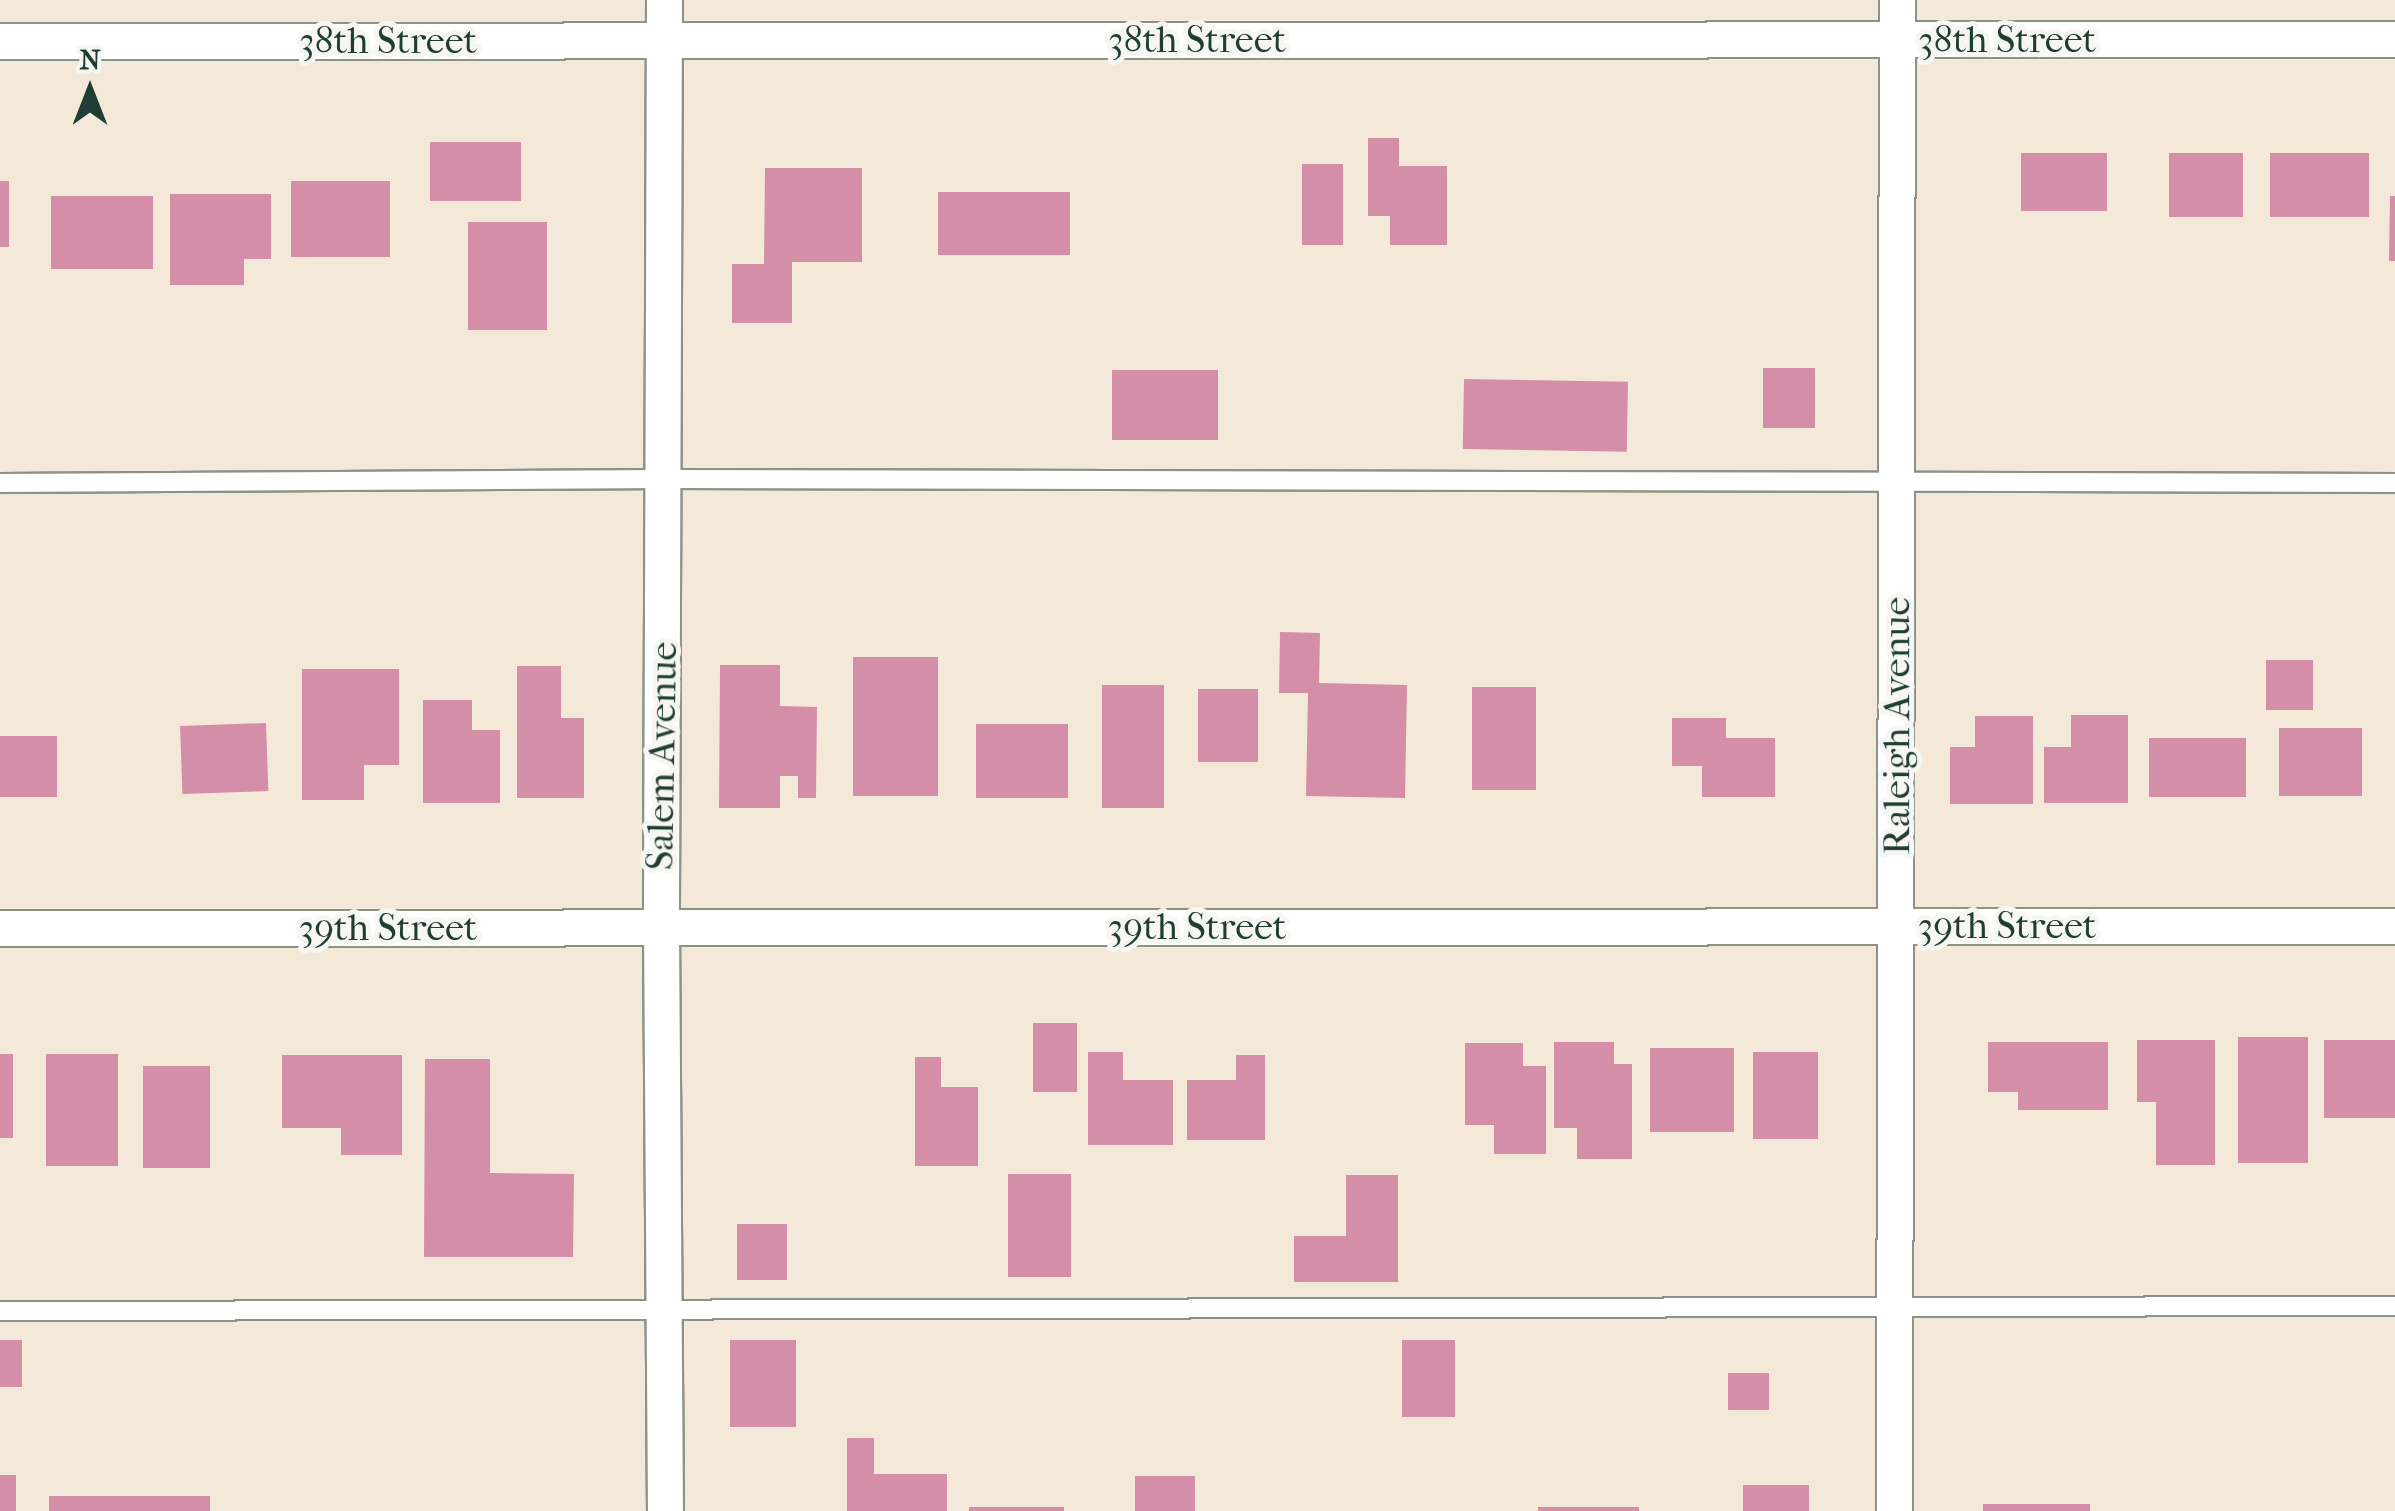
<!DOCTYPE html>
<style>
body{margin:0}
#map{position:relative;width:2395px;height:1511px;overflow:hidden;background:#f4e9d9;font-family:"IM FELL French Canon",serif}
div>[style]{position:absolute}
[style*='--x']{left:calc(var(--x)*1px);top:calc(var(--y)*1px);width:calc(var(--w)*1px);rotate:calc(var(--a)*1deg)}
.building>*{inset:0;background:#d48ea8;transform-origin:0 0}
.roads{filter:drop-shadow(2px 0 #8a9386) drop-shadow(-2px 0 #8a9386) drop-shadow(0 2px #8a9386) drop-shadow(0 -2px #8a9386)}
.service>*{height:18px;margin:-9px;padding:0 9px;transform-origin:9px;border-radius:9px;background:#fff}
.minor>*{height:35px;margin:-17.5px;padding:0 17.5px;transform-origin:17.5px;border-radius:17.5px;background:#fff}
span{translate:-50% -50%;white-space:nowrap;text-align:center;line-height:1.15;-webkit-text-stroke:10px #f6f6f2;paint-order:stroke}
.street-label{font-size:38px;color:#1f3d34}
.north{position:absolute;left:40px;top:40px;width:100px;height:100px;-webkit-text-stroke:8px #f6f6f2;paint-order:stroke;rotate:0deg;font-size:28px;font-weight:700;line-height:40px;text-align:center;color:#1f3d34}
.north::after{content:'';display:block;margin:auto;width:35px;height:45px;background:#1f3d34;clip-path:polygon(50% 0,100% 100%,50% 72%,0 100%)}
</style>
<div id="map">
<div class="building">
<div style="clip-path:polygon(1368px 138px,1399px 138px,1399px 166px,1447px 166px,1447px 245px,1390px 245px,1390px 216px,1368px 216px)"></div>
<div style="left:430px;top:142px;width:91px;height:59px"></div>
<div style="left:2021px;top:153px;width:86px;height:58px"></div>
<div style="left:2169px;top:153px;width:74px;height:64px"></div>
<div style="left:2270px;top:153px;width:99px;height:64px"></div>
<div style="left:1302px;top:164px;width:41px;height:81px"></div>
<div style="clip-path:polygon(765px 168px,862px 168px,862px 262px,792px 262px,792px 323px,732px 323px,732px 264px,764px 264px)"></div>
<div style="left:0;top:181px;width:9px;height:66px"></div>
<div style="left:291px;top:181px;width:99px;height:76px"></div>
<div style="left:938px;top:192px;width:132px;height:63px"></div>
<div style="clip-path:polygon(170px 194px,271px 194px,271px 259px,244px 259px,244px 285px,170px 285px)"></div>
<div style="left:51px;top:196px;width:102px;height:73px"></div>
<div style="clip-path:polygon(2390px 196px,2395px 196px,2395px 261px,2389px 261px)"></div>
<div style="left:468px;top:222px;width:79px;height:108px"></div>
<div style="left:1763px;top:368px;width:52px;height:60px"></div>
<div style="left:1112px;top:370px;width:106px;height:70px"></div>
<div style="left:1464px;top:379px;width:164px;height:70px;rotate:1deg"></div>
<div style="clip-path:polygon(1280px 632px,1320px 633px,1319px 683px,1407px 685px,1405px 798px,1306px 796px,1308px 693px,1279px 693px)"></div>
<div style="left:853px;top:657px;width:85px;height:139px"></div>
<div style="left:2266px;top:660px;width:47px;height:50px"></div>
<div style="clip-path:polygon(720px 665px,780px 665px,780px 706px,817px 707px,816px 798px,798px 798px,798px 776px,780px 776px,780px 808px,719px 808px)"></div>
<div style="clip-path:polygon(517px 666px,561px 666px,561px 718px,584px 718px,584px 798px,517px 798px)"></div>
<div style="clip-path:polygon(302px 669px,399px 669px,399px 765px,364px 765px,364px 800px,302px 800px)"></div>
<div style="left:1102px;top:685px;width:62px;height:123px"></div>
<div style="left:1472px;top:687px;width:64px;height:103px"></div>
<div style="left:1198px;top:689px;width:60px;height:73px"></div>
<div style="clip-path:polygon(423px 700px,472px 700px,472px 730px,500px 730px,500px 803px,423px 803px)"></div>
<div style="clip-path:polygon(2071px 715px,2128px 715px,2128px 803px,2044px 803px,2044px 747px,2071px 747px)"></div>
<div style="clip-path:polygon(1975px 716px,2033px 716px,2033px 804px,1950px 804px,1950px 747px,1975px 747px)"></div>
<div style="clip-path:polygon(1672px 718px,1726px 718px,1726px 738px,1775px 738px,1775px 797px,1702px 797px,1702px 766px,1672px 766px)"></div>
<div style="left:266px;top:723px;width:68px;height:86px;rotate:88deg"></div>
<div style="left:976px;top:724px;width:92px;height:74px"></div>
<div style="left:2279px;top:728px;width:83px;height:68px"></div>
<div style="left:0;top:736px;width:57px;height:61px"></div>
<div style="left:2149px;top:738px;width:97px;height:59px"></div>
<div style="left:1033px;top:1023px;width:44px;height:69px"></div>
<div style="left:2238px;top:1037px;width:70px;height:126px"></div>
<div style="clip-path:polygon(2137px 1040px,2215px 1040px,2215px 1165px,2156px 1165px,2156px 1102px,2137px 1102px)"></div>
<div style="left:2324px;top:1040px;width:71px;height:78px"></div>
<div style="clip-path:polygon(1554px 1042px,1614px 1042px,1614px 1064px,1632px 1064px,1632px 1159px,1577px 1159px,1577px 1128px,1554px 1128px)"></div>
<div style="clip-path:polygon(1988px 1042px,2108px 1042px,2108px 1110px,2018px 1110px,2018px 1092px,1988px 1092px)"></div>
<div style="clip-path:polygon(1465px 1043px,1523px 1043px,1523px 1066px,1546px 1066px,1546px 1154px,1494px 1154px,1494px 1125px,1465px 1125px)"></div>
<div style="left:1650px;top:1048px;width:84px;height:84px"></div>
<div style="clip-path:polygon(1088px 1052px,1123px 1052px,1123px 1080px,1173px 1080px,1173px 1145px,1088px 1145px)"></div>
<div style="left:1753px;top:1052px;width:65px;height:87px"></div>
<div style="left:0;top:1054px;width:13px;height:84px"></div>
<div style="left:46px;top:1054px;width:72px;height:112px"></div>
<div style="clip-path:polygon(282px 1055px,402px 1055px,402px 1155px,341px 1155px,341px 1128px,282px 1128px)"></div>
<div style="clip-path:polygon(1236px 1055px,1265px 1055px,1265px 1140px,1187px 1140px,1187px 1080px,1236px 1080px)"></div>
<div style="clip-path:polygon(915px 1057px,941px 1057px,941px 1087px,978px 1087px,978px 1166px,915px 1166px)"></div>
<div style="clip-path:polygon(425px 1059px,490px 1059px,490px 1173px,574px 1174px,573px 1257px,424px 1257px)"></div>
<div style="left:143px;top:1066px;width:67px;height:102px"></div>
<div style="left:1008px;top:1174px;width:63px;height:103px"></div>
<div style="clip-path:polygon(1346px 1175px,1398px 1175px,1398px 1282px,1294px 1282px,1294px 1236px,1346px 1236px)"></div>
<div style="left:737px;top:1224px;width:50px;height:56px"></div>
<div style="left:0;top:1340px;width:22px;height:47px"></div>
<div style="left:730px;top:1340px;width:66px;height:87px"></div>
<div style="left:1402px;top:1340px;width:53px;height:77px"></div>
<div style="left:1728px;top:1373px;width:41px;height:37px"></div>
<div style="clip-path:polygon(847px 1438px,874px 1438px,874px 1474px,947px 1474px,947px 1511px,847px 1511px)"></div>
<div style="left:0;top:1475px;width:16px;height:36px"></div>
<div style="left:1135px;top:1476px;width:60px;height:35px"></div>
<div style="left:1743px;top:1485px;width:66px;height:26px"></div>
<div style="left:49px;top:1496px;width:161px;height:15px"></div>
<div style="left:1983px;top:1504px;width:107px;height:7px"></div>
<div style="left:969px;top:1507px;width:95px;height:4px"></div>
<div style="left:1538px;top:1507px;width:101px;height:4px"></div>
</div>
<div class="roads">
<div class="service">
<div style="--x:0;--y:483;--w:665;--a:-0.34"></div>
<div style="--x:665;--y:479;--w:1730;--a:0.13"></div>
<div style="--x:0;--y:1311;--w:2395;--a:-0.12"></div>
</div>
<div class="minor">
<div style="--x:664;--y:0;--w:927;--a:90.19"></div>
<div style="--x:661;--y:927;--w:584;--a:89.61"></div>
<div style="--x:0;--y:41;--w:2395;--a:-0.05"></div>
<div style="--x:0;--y:928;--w:2395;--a:-0.05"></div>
<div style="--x:1894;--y:1511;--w:1511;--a:-89.89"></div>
</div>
</div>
<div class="street-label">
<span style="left:1197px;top:40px">38th Street</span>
<span style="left:2007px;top:40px">38th Street</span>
<span style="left:388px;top:41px">38th Street</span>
<span style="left:1897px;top:726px;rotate:-90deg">Raleigh Avenue</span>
<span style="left:662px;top:756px;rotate:-89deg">Salem Avenue</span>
<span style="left:2007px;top:926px">39th Street</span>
<span style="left:1197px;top:927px">39th Street</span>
<span style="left:388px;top:928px">39th Street</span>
</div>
<div class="north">N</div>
</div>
